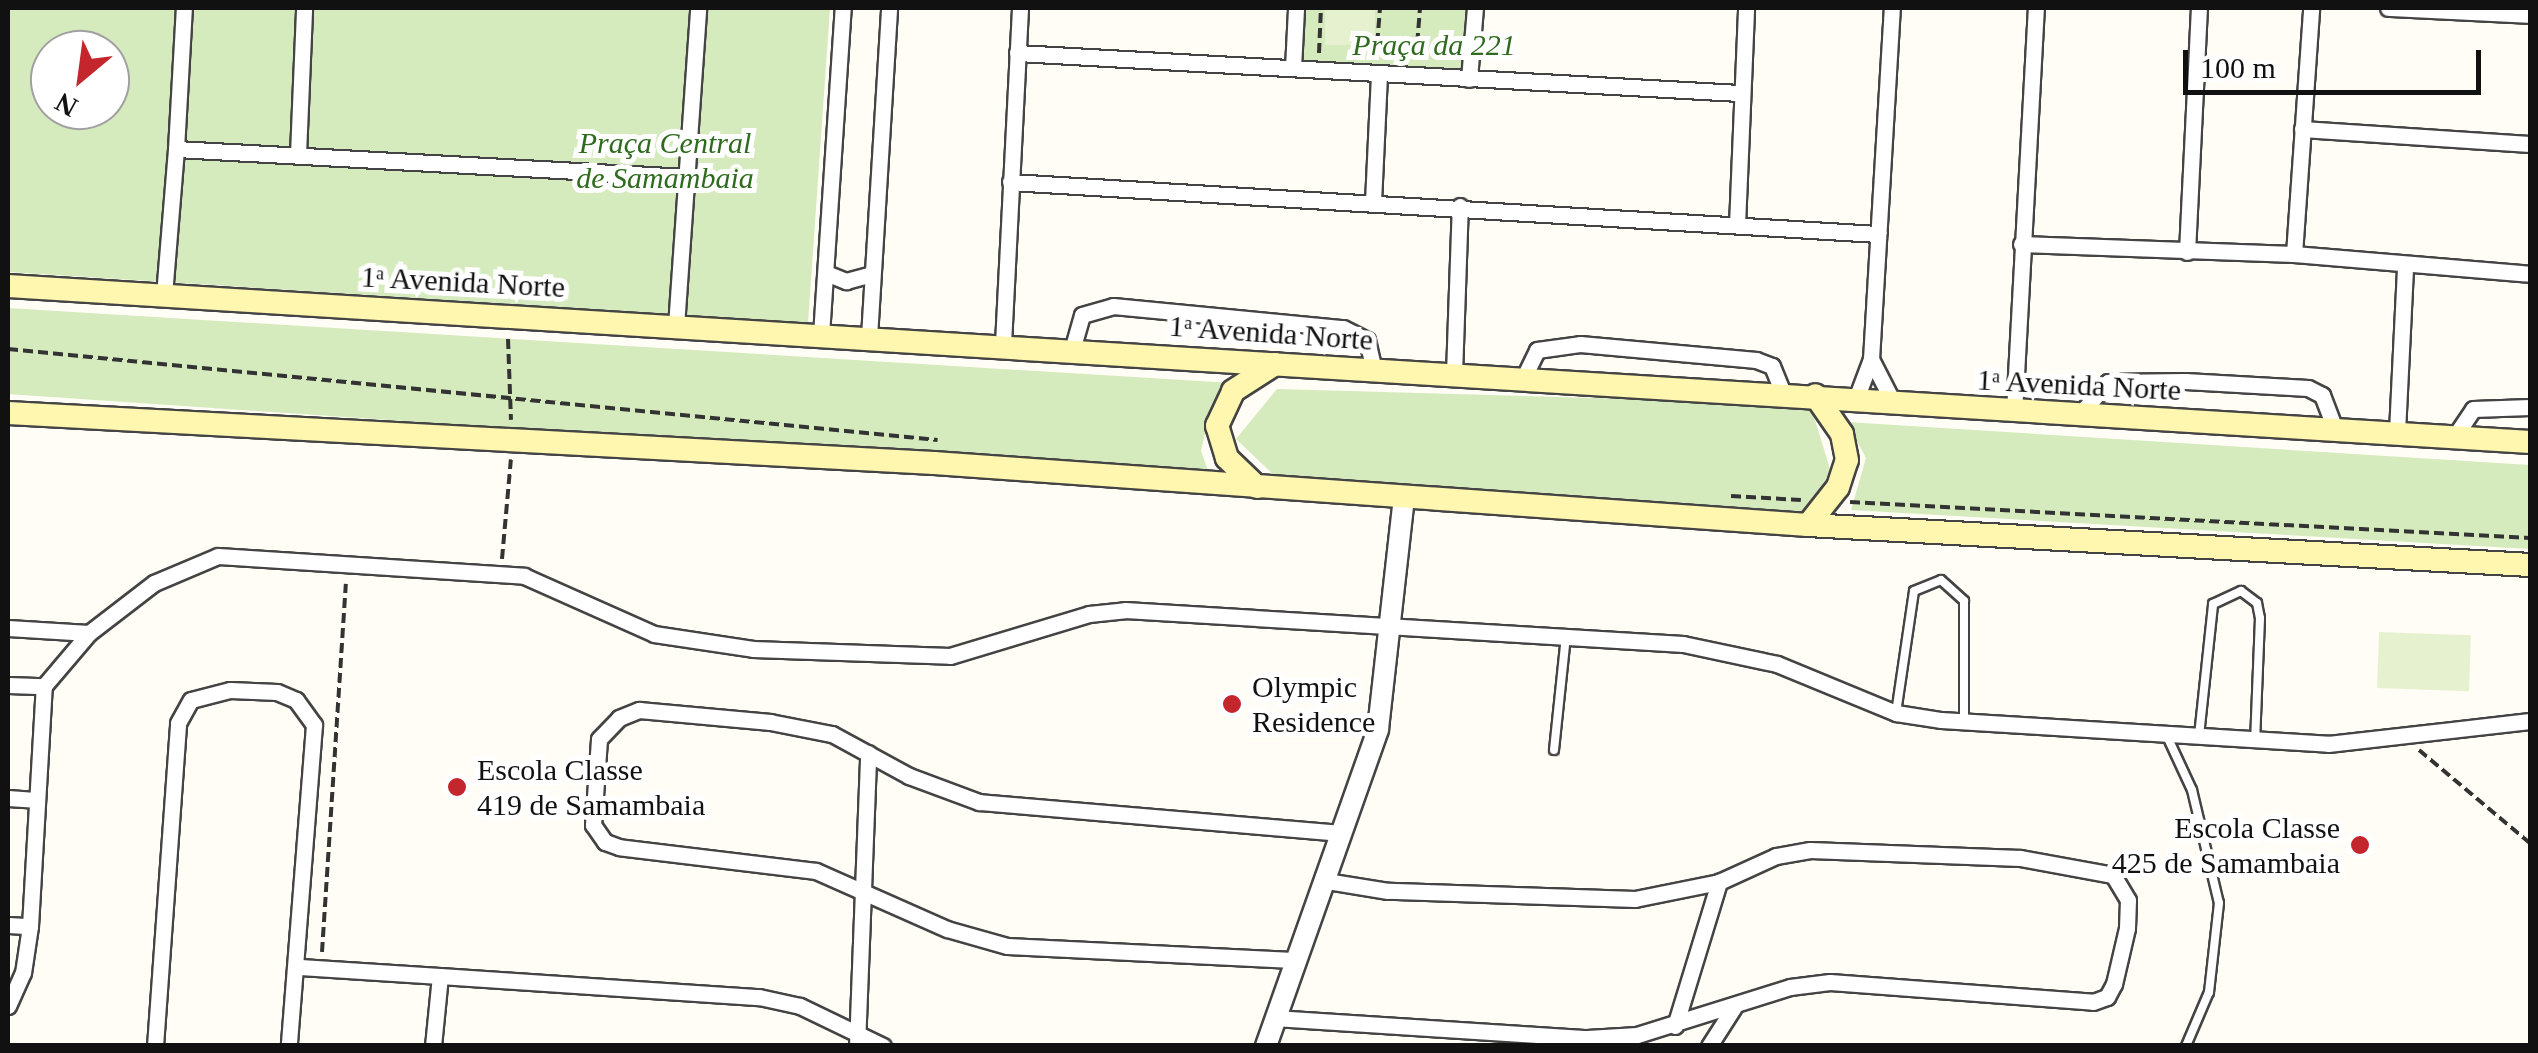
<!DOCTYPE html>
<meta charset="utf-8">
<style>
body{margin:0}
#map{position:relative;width:2538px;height:1053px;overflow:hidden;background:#fffdf5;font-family:"Times New Roman",serif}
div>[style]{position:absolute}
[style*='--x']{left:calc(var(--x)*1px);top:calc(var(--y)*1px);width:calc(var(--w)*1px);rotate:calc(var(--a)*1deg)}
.green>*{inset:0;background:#d5ebbd}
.pitch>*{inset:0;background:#e6f2cf;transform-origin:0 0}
.path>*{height:4px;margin-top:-2px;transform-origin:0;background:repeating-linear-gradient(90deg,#333 0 10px,transparent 0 15px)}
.roads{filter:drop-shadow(2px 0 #444) drop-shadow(-2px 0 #444) drop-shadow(0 2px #444) drop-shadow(0 -2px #444)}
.service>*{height:8px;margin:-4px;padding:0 4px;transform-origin:4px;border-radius:4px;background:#fff}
.minor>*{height:15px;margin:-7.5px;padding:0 7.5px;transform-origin:7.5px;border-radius:7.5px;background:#fff}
.tertiary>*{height:20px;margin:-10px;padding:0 10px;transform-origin:10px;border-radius:10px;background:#fff}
.secondary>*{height:22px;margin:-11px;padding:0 11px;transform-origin:11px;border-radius:11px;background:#fff6b0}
.dots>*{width:28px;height:28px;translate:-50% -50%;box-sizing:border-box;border:5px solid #fff;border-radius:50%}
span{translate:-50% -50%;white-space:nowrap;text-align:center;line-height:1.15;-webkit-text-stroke:10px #fff;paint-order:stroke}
.park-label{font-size:30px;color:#2f6b1f;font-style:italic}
.street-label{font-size:30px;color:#111}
.poi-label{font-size:30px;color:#111}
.left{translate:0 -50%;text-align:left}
.right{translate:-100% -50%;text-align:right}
.frame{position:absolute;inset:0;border:10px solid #111;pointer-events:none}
.north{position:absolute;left:30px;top:30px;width:100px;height:100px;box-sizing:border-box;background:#fff;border:2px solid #a0a0a0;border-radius:50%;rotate:209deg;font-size:28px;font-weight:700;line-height:40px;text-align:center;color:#111}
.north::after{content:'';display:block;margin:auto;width:35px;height:45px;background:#c4262e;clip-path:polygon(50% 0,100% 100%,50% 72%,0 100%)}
.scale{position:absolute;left:2183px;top:50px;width:298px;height:45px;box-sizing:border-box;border:5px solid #111;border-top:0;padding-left:12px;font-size:30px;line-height:35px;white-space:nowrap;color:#111;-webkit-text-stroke:8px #fff;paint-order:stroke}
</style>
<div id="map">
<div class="green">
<div style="clip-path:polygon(evenodd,8px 8px,830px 8px,808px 323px,8px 272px,8px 8px,50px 50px,110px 50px,110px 110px,50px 110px,50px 50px)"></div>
<div style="clip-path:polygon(1305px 8px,1477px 8px,1472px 85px,1300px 73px)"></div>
<div style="clip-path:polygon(8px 308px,1232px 383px,1209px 415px,1201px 451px,1210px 476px,8px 394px)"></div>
<div style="clip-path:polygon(1277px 389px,1810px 404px,1830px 469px,1810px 520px,1278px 479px,1236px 439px)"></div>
<div style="clip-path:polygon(1847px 422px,2530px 465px,2530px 549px,1851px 510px,1866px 458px)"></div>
</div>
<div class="pitch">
<div style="left:1325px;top:8px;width:50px;height:37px"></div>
<div style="left:2379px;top:632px;width:92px;height:56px;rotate:2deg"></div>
</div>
<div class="path">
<div style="--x:1319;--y:53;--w:45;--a:-87.5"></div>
<div style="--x:1376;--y:58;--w:50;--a:-85.4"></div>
<div style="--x:1416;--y:58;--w:50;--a:-85.4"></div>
<div style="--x:508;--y:339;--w:81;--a:87.9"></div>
<div style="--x:8;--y:349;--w:934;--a:5.59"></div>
<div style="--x:1731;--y:496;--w:70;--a:3.3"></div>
<div style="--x:1850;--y:502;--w:681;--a:3.03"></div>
<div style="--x:502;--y:559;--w:100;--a:-84.9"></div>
<div style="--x:2419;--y:750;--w:145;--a:40"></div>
<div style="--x:322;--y:952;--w:369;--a:-86.3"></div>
</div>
<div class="roads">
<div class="service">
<div style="--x:1896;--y:713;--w:123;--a:-81.6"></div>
<div style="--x:1914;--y:591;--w:29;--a:-22"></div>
<div style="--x:1941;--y:580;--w:31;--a:42"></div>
<div style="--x:1964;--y:601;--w:119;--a:90"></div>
<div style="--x:2166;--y:734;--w:62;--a:65.1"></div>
<div style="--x:2192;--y:790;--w:116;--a:76.6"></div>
<div style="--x:2219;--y:903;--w:90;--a:96.4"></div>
<div style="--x:2209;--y:992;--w:59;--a:113.1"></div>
<div style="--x:2199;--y:736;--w:133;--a:-83.9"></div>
<div style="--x:2213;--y:604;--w:31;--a:-25"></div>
<div style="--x:2241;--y:591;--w:20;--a:37"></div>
<div style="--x:2257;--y:603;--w:15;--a:79"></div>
<div style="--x:2260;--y:618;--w:123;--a:92.3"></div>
<div style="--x:1554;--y:750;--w:116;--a:-84"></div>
</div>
<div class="minor">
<div style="--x:2388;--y:8;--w:142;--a:2.8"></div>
<div style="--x:1017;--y:53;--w:724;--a:3.17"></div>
<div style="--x:1293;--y:68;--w:60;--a:-87.1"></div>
<div style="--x:1469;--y:79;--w:71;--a:-85.2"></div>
<div style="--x:2302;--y:129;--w:228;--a:3.8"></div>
<div style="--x:176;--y:149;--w:141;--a:-86.8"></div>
<div style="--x:298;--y:154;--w:146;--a:-87.6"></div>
<div style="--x:1010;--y:182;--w:870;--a:3.43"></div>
<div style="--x:1373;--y:202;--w:129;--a:-87.3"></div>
<div style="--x:1737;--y:225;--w:217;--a:-87.6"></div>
<div style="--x:2021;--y:244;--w:273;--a:2.1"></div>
<div style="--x:2294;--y:254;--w:237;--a:4.8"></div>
<div style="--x:2187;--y:252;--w:244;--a:-87.2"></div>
<div style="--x:2294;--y:254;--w:247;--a:-86"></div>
<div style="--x:826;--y:273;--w:22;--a:22"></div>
<div style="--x:846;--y:281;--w:24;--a:-15"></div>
<div style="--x:164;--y:295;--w:146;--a:-85.3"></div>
<div style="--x:176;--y:149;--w:512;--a:3.14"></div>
<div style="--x:676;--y:326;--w:319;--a:-86"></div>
<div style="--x:821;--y:335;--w:328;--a:-86.2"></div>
<div style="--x:869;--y:337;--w:330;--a:-86.5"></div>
<div style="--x:1003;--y:344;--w:336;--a:-87.1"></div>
<div style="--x:1072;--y:350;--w:36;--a:-74"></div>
<div style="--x:1082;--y:315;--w:32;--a:-16"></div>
<div style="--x:1113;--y:306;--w:231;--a:5.5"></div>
<div style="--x:1343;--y:328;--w:27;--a:27"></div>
<div style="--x:1367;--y:340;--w:31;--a:77"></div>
<div style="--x:1871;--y:359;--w:48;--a:62.9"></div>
<div style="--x:1454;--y:374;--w:168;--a:-88"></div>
<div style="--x:1524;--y:377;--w:30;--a:-64"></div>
<div style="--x:1537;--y:350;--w:43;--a:-7.9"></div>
<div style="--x:1580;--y:344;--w:177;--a:5.2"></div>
<div style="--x:1756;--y:360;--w:17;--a:21"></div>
<div style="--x:1772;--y:366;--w:29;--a:68"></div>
<div style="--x:1856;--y:399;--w:43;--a:-69.4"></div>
<div style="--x:1871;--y:359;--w:352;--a:-86.6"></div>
<div style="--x:2014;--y:412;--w:405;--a:-86.9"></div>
<div style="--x:2079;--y:415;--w:44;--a:-48.7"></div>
<div style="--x:2108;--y:382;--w:77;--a:-0.7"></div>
<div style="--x:2185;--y:381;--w:123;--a:3.3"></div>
<div style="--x:2308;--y:388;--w:16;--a:27"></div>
<div style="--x:2322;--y:395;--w:36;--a:69"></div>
<div style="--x:2397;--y:432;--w:166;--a:-87.2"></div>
<div style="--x:2455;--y:436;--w:32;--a:-56"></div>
<div style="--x:2473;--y:409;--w:57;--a:-2"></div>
<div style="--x:8;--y:628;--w:81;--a:3.5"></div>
<div style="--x:8;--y:685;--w:36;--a:2"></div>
<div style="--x:8;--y:798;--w:27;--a:4"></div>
<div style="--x:8;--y:925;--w:22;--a:3"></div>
<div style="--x:1293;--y:960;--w:286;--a:-177.2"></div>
<div style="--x:1007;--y:946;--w:62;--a:-164.2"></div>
<div style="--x:947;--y:929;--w:143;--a:-156.1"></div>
<div style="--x:816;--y:871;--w:198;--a:-173.1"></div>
<div style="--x:619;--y:847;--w:15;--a:-160"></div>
<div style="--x:605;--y:842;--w:21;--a:-125"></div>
<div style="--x:593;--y:825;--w:86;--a:-86"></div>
<div style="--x:599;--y:739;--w:29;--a:-46"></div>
<div style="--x:619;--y:718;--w:22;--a:-22"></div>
<div style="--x:639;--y:710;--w:132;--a:5.2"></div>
<div style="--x:770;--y:722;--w:63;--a:11"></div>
<div style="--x:832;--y:734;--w:88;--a:28.6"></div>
<div style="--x:909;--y:776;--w:75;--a:20.4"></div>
<div style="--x:979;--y:802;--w:365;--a:4.9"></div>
<div style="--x:300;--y:967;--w:140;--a:3.7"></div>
<div style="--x:8;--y:1006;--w:36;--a:-66"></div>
<div style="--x:23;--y:973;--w:48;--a:-81.5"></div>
<div style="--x:30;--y:926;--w:240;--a:-86.7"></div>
<div style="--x:44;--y:686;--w:70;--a:-49.7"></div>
<div style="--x:89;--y:633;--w:82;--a:-37.6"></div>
<div style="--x:154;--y:583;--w:69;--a:-22.9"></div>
<div style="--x:218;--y:556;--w:307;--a:3.7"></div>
<div style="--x:524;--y:576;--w:142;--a:24"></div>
<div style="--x:654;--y:634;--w:100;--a:8.6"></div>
<div style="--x:753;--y:649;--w:197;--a:2"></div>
<div style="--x:950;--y:656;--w:145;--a:-16.8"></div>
<div style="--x:1089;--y:614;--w:36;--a:-6"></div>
<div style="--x:1125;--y:610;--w:559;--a:3.49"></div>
<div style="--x:1683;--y:644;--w:96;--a:12"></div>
<div style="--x:1777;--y:664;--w:129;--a:22.4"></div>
<div style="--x:1896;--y:713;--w:46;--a:8.8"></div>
<div style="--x:1941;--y:720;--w:388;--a:3.5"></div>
<div style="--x:2328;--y:744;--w:203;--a:-6.5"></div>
<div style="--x:1274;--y:1018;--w:314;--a:3.7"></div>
<div style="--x:1587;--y:1038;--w:50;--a:-3.4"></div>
<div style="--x:1637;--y:1035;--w:160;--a:-17.4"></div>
<div style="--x:1790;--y:987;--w:40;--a:-7.1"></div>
<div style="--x:1830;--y:982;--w:264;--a:4.3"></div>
<div style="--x:2093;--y:1002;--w:15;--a:-20"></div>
<div style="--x:2107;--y:997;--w:15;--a:-62"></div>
<div style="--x:2114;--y:984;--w:57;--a:-76.9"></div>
<div style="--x:2127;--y:928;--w:28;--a:-88"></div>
<div style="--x:2128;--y:900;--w:29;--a:-121"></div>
<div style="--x:2113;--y:875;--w:95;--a:-169.6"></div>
<div style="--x:2020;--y:858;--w:210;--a:-177.8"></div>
<div style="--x:1810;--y:850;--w:35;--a:170"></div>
<div style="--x:1776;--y:856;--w:63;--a:155.5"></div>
<div style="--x:1719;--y:882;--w:86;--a:168.6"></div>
<div style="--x:1635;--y:899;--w:247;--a:-178.1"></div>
<div style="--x:1388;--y:891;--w:63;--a:-170.8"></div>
<div style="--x:1675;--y:1026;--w:151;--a:-73"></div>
<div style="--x:155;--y:1046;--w:324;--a:-85.9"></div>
<div style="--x:178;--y:723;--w:26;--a:-61"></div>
<div style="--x:191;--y:700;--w:40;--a:-14.4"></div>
<div style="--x:230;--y:690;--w:47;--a:2.4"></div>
<div style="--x:277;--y:692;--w:21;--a:23"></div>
<div style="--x:296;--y:700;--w:31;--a:54"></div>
<div style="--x:314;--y:725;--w:322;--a:94.5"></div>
<div style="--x:433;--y:1046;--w:70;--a:-84.3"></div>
<div style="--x:440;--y:976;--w:320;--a:3.8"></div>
<div style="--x:759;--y:997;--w:42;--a:12.4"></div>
<div style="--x:800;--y:1006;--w:92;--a:25.7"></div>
<div style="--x:857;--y:1046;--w:293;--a:-87.8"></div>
<div style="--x:1709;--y:1046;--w:46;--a:-57.3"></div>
</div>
<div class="tertiary">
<div style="--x:1266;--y:1046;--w:336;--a:-70.5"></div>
<div style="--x:1378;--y:729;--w:234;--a:-83.6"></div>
</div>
<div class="secondary">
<div style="--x:8;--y:286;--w:2527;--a:3.54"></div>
<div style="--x:8;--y:413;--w:927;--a:3.09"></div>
<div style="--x:934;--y:463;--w:876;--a:4.06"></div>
<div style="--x:1808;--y:525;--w:723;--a:3.17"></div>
<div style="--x:1257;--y:487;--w:42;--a:-136"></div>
<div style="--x:1227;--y:458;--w:34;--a:-107"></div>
<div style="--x:1217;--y:426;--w:38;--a:-65"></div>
<div style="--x:1233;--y:391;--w:50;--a:-32.7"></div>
<div style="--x:1808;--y:525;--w:48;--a:-51.7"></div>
<div style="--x:1838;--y:487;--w:28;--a:-72"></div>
<div style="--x:1847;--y:460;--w:26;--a:-101"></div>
<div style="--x:1842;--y:434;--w:47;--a:-124.7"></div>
</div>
</div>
<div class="dots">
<div style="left:1232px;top:704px;background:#c4262e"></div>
<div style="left:457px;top:787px;background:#c4262e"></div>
<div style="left:2360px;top:845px;background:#c4262e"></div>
</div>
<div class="park-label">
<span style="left:1434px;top:45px">Praça da 221</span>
<span style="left:665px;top:160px">Praça Central<br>de Samambaia</span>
</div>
<div class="street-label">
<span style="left:463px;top:282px;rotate:3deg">1ᵃ Avenida Norte</span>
<span style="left:1271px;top:333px;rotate:4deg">1ᵃ Avenida Norte</span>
<span style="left:2079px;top:385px;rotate:3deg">1ᵃ Avenida Norte</span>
</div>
<div class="poi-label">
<span class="left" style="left:1252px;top:704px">Olympic<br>Residence</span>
<span class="left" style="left:477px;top:787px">Escola Classe<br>419 de Samambaia</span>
<span class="right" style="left:2340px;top:845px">Escola Classe<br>425 de Samambaia</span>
</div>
<div class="frame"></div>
<div class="north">N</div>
<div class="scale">100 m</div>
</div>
